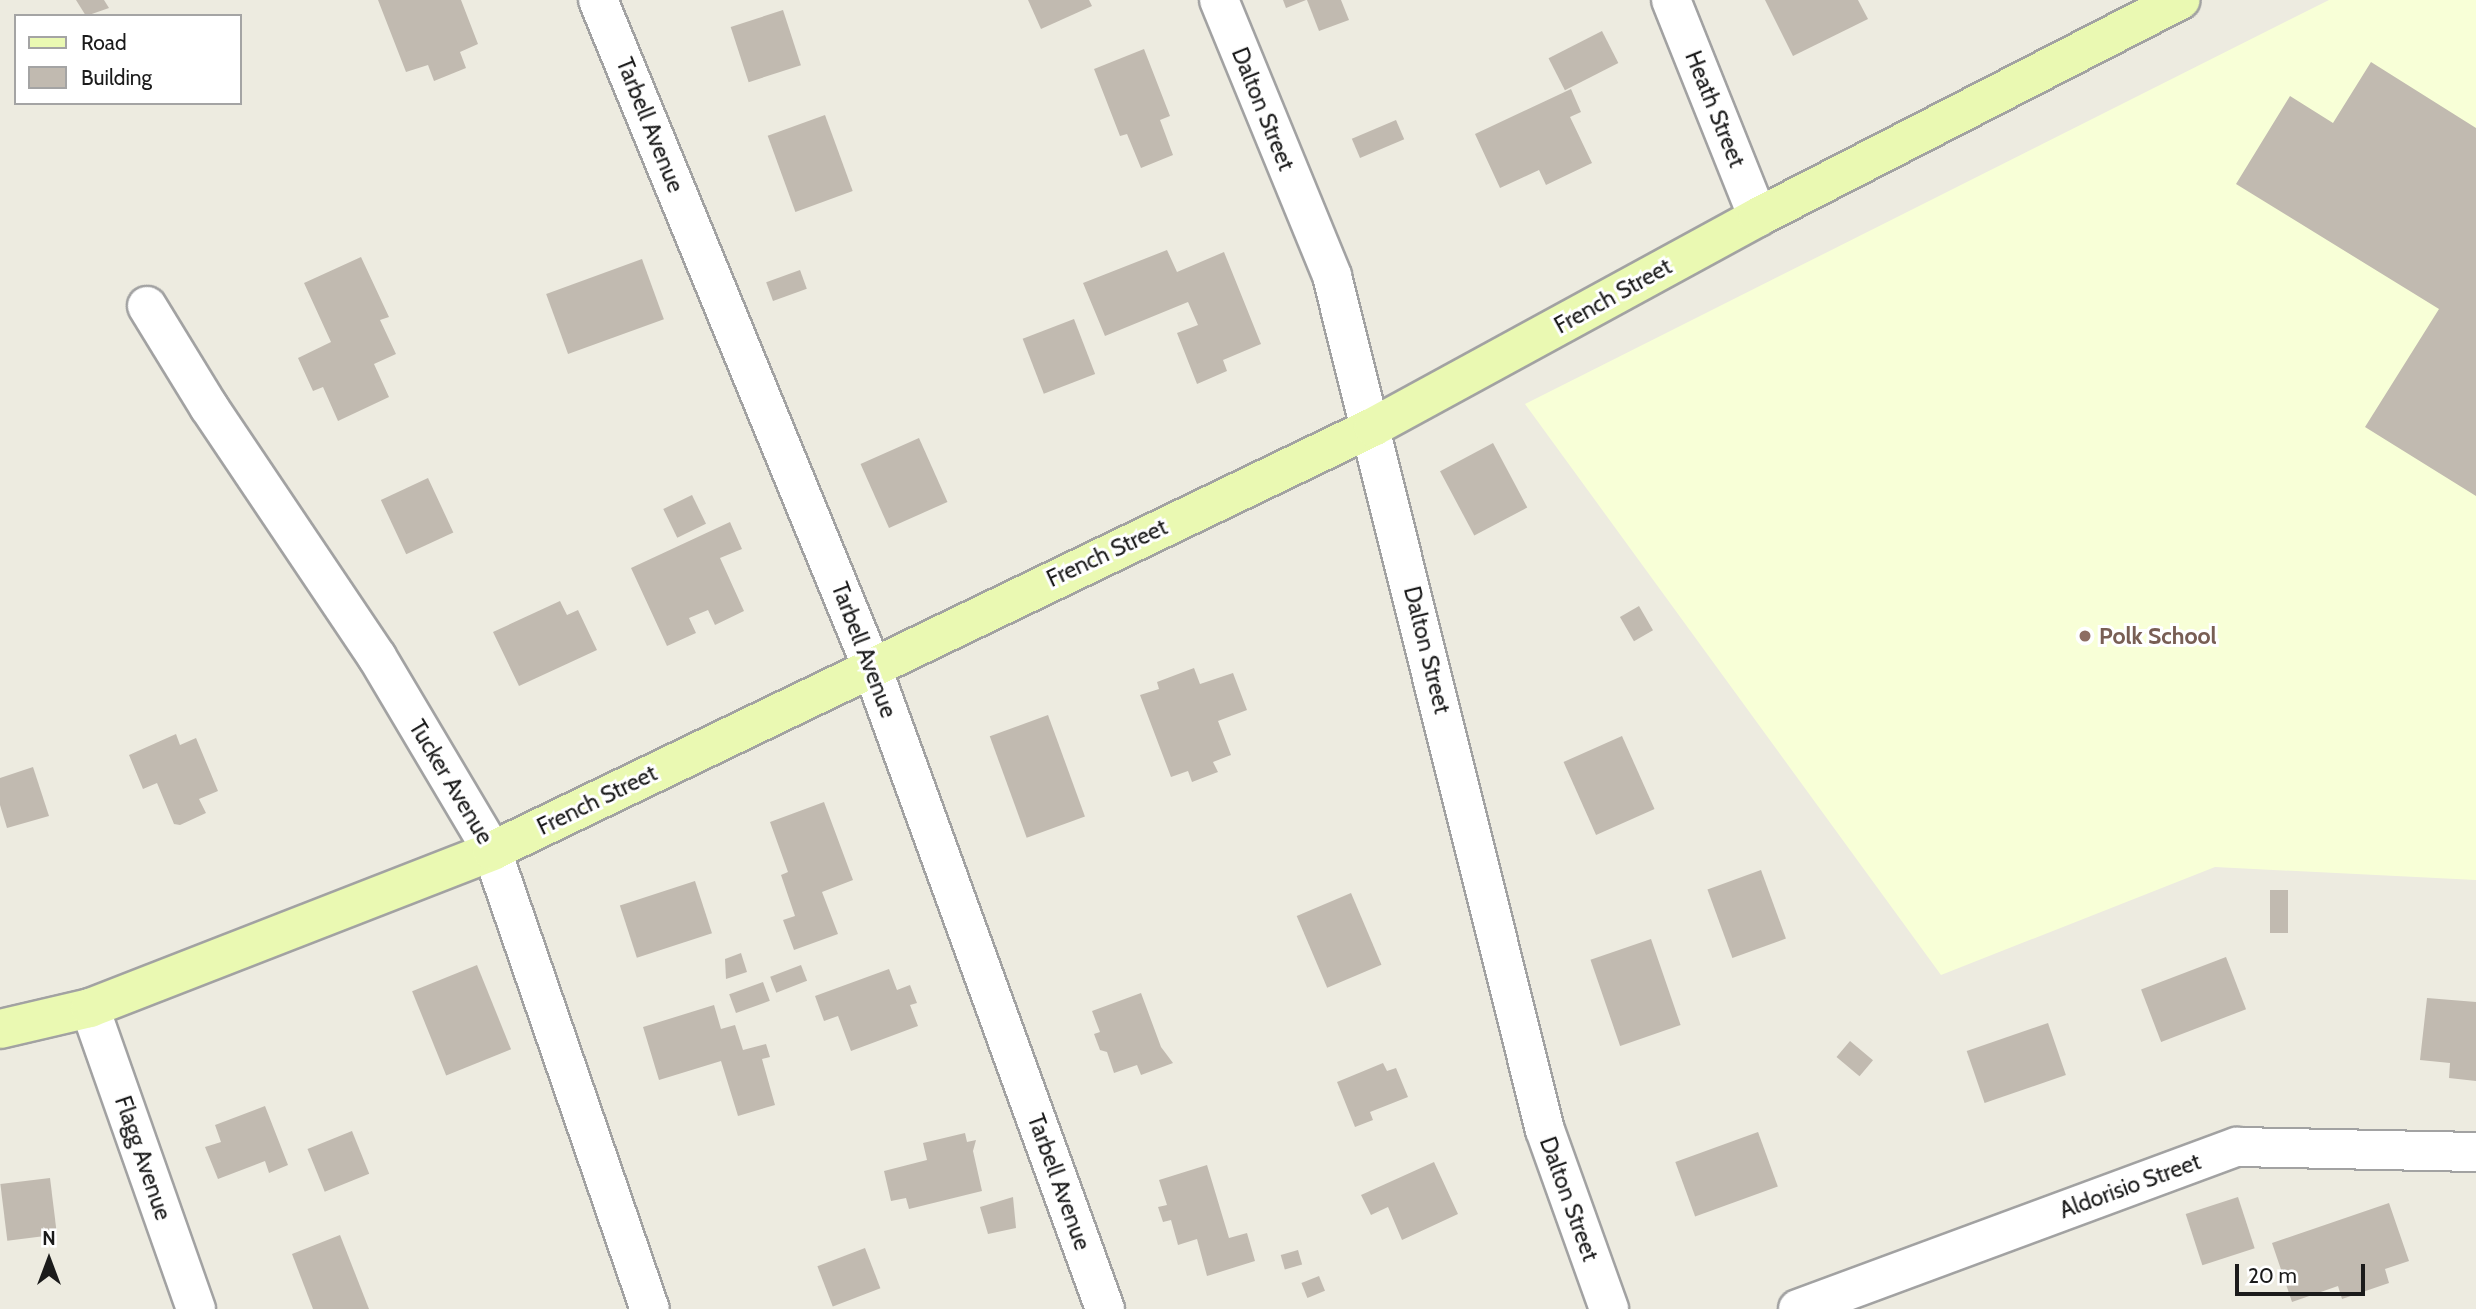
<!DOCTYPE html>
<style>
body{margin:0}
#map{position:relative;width:2476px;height:1309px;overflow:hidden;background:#edebe0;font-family:Cabin,sans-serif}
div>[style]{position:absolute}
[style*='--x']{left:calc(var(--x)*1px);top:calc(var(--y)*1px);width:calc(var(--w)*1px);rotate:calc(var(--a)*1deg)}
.education>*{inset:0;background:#f8ffd7}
.building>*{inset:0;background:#c1bab0;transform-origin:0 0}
.roads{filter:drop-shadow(2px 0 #a2a2a2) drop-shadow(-2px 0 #a2a2a2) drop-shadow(0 2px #a2a2a2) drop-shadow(0 -2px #a2a2a2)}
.street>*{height:38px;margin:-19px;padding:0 19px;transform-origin:19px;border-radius:19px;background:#fff}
.secondary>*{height:38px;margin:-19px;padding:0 19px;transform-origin:19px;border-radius:19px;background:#eaf9b2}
.dots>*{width:19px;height:19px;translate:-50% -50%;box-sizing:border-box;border:4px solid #fff;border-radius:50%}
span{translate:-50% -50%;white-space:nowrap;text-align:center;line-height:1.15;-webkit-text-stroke:6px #fff;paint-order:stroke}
.street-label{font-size:23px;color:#1b1b1b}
.education-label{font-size:23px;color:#785e54;font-weight:700}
.left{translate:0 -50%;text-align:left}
.legend{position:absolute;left:14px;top:14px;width:228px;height:91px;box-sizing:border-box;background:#fff;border:2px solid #a4a4a4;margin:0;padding:9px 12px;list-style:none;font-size:21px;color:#1b1b1b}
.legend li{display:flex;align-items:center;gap:14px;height:35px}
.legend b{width:35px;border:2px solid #a4a4a4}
.north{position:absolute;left:14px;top:1225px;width:70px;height:70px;-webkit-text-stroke:5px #fff;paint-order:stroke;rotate:0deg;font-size:19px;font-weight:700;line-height:28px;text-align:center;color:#1b1b1b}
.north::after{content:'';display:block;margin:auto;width:24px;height:32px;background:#1b1b1b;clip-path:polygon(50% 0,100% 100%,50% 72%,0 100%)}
.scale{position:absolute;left:2235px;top:1264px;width:130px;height:32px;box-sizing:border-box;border:4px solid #1b1b1b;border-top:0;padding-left:9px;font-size:21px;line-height:24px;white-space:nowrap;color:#1b1b1b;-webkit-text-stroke:5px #fff;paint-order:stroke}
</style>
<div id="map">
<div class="education">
<div style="clip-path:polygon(2329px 0,2476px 0,2476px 880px,2215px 867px,1941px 975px,1525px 404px)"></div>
</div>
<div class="building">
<div style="clip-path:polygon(76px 0,104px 0,109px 8px,86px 16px)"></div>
<div style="clip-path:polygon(378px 0,461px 0,478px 44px,460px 52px,466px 68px,434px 81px,428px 65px,406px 72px)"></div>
<div style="clip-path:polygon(1028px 0,1089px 0,1092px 6px,1041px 29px)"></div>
<div style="clip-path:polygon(1283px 0,1306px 0,1286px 8px)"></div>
<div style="clip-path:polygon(1307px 0,1341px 0,1349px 20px,1319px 31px)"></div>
<div style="clip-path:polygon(1765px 0,1858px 0,1868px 19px,1793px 56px)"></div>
<div style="left:783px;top:10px;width:58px;height:55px;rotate:72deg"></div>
<div style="left:1602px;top:31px;width:36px;height:60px;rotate:63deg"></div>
<div style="clip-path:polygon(1144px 49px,1170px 116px,1160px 120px,1173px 155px,1141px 168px,1127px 134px,1120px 136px,1094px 69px)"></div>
<div style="clip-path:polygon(2371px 62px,2476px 128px,2476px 496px,2365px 427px,2439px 309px,2236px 184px,2290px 96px,2333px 123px)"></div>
<div style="clip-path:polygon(1571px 89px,1581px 112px,1570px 117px,1592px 163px,1546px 185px,1539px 170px,1500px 188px,1475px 134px)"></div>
<div style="left:825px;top:115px;width:81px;height:61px;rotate:70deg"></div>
<div style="left:1396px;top:120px;width:21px;height:48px;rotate:67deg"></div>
<div style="clip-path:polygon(1167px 250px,1177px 272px,1224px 252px,1261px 344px,1223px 360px,1227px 371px,1197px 384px,1177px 333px,1198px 325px,1188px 302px,1105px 336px,1083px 283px)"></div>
<div style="clip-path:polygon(361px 257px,389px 317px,380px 320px,396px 354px,374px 364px,389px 397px,338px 421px,323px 387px,313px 391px,298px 358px,331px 342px,304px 283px)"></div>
<div style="left:642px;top:259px;width:64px;height:102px;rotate:70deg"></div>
<div style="left:800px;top:270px;width:20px;height:36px;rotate:70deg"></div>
<div style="left:1074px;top:319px;width:59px;height:55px;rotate:69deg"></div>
<div style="left:919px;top:438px;width:70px;height:64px;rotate:66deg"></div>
<div style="left:1493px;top:443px;width:73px;height:60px;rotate:62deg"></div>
<div style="left:428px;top:478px;width:60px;height:52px;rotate:65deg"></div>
<div style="left:692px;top:495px;width:32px;height:32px;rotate:64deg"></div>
<div style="clip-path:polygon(730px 522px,742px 549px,720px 558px,744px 611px,715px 625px,708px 610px,689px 618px,696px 633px,667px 646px,631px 568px)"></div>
<div style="clip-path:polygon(560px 601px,567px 615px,578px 610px,597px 650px,519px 686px,493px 632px)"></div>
<div style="left:1639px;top:606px;width:28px;height:22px;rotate:60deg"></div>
<div style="clip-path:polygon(1194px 668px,1200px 684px,1233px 673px,1247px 710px,1218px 721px,1231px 755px,1213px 762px,1218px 772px,1192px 782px,1188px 771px,1171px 777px,1140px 695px,1159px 689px,1157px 682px)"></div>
<div style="left:1048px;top:715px;width:108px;height:62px;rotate:70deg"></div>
<div style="clip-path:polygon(176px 734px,180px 745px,196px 738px,218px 791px,199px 799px,206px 813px,180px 825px,174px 824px,157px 783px,143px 789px,129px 755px)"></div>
<div style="left:1622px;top:736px;width:80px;height:64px;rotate:66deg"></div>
<div style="clip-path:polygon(33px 767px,49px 816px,7px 828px,0 805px,0 778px)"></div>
<div style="clip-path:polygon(824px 802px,853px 880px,822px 892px,838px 934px,794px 950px,783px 920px,795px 916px,781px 875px,788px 872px,770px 822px)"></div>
<div style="left:1761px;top:870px;width:73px;height:57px;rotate:70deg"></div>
<div style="left:695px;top:881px;width:55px;height:79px;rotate:72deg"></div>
<div style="left:2270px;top:890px;width:18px;height:43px"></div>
<div style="left:1351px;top:893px;width:78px;height:59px;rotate:67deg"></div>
<div style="left:1651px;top:939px;width:91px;height:64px;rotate:71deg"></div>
<div style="clip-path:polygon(741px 953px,747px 972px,726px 979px,725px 959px)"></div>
<div style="left:2226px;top:957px;width:56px;height:91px;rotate:69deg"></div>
<div style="left:477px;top:965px;width:91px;height:70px;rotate:68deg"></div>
<div style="left:801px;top:965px;width:17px;height:33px;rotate:69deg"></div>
<div style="clip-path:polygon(889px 969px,897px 990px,910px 985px,917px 1003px,910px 1005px,918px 1026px,851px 1051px,838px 1016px,824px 1021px,815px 996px)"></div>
<div style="left:763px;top:982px;width:20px;height:36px;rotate:70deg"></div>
<div style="clip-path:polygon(1141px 993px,1161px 1047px,1173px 1063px,1141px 1075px,1137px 1065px,1114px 1073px,1107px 1052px,1100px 1050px,1094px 1034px,1100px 1032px,1092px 1011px)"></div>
<div style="clip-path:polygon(2427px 998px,2476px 1002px,2476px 1081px,2449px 1078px,2450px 1063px,2420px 1060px)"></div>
<div style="clip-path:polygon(714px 1005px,721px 1029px,735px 1025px,743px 1050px,766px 1044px,770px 1057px,762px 1059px,775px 1105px,738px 1116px,721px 1061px,659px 1080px,643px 1027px)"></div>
<div style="left:2048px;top:1023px;width:55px;height:86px;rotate:71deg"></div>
<div style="left:1850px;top:1041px;width:30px;height:21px;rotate:40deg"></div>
<div style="clip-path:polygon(1383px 1063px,1387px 1071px,1396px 1068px,1408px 1097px,1370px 1112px,1373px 1120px,1355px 1127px,1337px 1082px)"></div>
<div style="clip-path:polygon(265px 1106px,288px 1165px,269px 1173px,265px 1161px,218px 1179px,205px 1147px,221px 1142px,215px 1125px)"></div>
<div style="left:352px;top:1131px;width:46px;height:48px;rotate:68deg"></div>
<div style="left:1758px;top:1132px;width:58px;height:88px;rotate:70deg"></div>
<div style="clip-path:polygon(965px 1133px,967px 1142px,976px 1140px,973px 1151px,982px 1191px,909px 1209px,906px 1198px,891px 1201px,884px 1171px,927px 1160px,923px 1143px)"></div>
<div style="clip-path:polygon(1434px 1162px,1458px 1214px,1402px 1240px,1388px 1207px,1371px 1215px,1361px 1195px)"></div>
<div style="clip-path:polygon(1207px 1165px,1229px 1238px,1247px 1233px,1255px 1261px,1207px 1276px,1197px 1239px,1178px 1245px,1171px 1220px,1163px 1222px,1158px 1207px,1167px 1205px,1159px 1180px)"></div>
<div style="left:50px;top:1178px;width:57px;height:50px;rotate:83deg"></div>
<div style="clip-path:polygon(1013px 1197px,1016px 1228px,988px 1234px,980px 1207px)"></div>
<div style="left:2238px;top:1197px;width:54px;height:55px;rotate:72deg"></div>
<div style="clip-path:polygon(2389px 1203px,2409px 1261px,2385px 1269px,2389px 1283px,2342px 1299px,2338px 1286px,2292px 1302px,2272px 1243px)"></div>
<div style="clip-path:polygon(340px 1235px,369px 1309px,313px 1309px,292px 1254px)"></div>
<div style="left:865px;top:1248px;width:43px;height:51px;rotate:69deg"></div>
<div style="left:1298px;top:1250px;width:15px;height:18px;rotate:74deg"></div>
<div style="left:1319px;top:1276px;width:16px;height:19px;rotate:68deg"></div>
</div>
<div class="roads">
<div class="street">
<div style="--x:598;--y:0;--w:719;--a:67.68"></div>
<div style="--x:871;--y:665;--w:685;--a:70.03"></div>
<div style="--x:1219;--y:0;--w:298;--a:67.7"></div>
<div style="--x:1332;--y:276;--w:880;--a:76"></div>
<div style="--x:1545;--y:1130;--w:190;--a:70.3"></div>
<div style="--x:1671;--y:0;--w:234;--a:68.2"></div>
<div style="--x:147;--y:306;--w:119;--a:58.5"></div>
<div style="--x:209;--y:407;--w:301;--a:56.1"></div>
<div style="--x:377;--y:657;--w:226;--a:59.3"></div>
<div style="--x:492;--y:851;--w:484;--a:71"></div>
<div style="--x:90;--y:1008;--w:319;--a:70.6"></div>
<div style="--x:1798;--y:1309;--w:468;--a:-20.3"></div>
<div style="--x:2237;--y:1147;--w:239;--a:1.2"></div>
</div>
<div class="secondary">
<div style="--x:0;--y:1029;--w:92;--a:-13.1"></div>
<div style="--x:90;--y:1008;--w:432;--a:-21.3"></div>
<div style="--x:492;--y:851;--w:978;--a:-25.7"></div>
<div style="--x:1373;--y:427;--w:439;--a:-28.6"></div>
<div style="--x:1758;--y:217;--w:475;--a:-27.2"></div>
</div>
</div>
<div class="dots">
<div style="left:2085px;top:636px;background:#8d6e63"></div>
</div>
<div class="street-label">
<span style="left:1263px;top:109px;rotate:68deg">Dalton Street</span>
<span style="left:1715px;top:109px;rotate:68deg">Heath Street</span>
<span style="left:650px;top:125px;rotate:68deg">Tarbell Avenue</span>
<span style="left:1613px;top:296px;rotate:-29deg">French Street</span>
<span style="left:1107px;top:553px;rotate:-25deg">French Street</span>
<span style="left:864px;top:650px;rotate:69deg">Tarbell Avenue</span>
<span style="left:1427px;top:650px;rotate:76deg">Dalton Street</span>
<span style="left:451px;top:782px;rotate:59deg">Tucker Avenue</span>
<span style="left:597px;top:800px;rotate:-26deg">French Street</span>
<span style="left:143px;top:1158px;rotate:71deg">Flagg Avenue</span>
<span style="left:1059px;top:1182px;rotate:70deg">Tarbell Avenue</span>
<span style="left:2130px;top:1186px;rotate:-20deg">Aldorisio Street</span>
<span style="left:1569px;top:1199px;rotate:70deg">Dalton Street</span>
</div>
<div class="education-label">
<span class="left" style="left:2099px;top:636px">Polk School</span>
</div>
<ul class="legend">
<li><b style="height:9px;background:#eaf9b2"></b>Road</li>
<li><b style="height:19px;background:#c1bab0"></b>Building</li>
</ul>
<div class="north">N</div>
<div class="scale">20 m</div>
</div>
